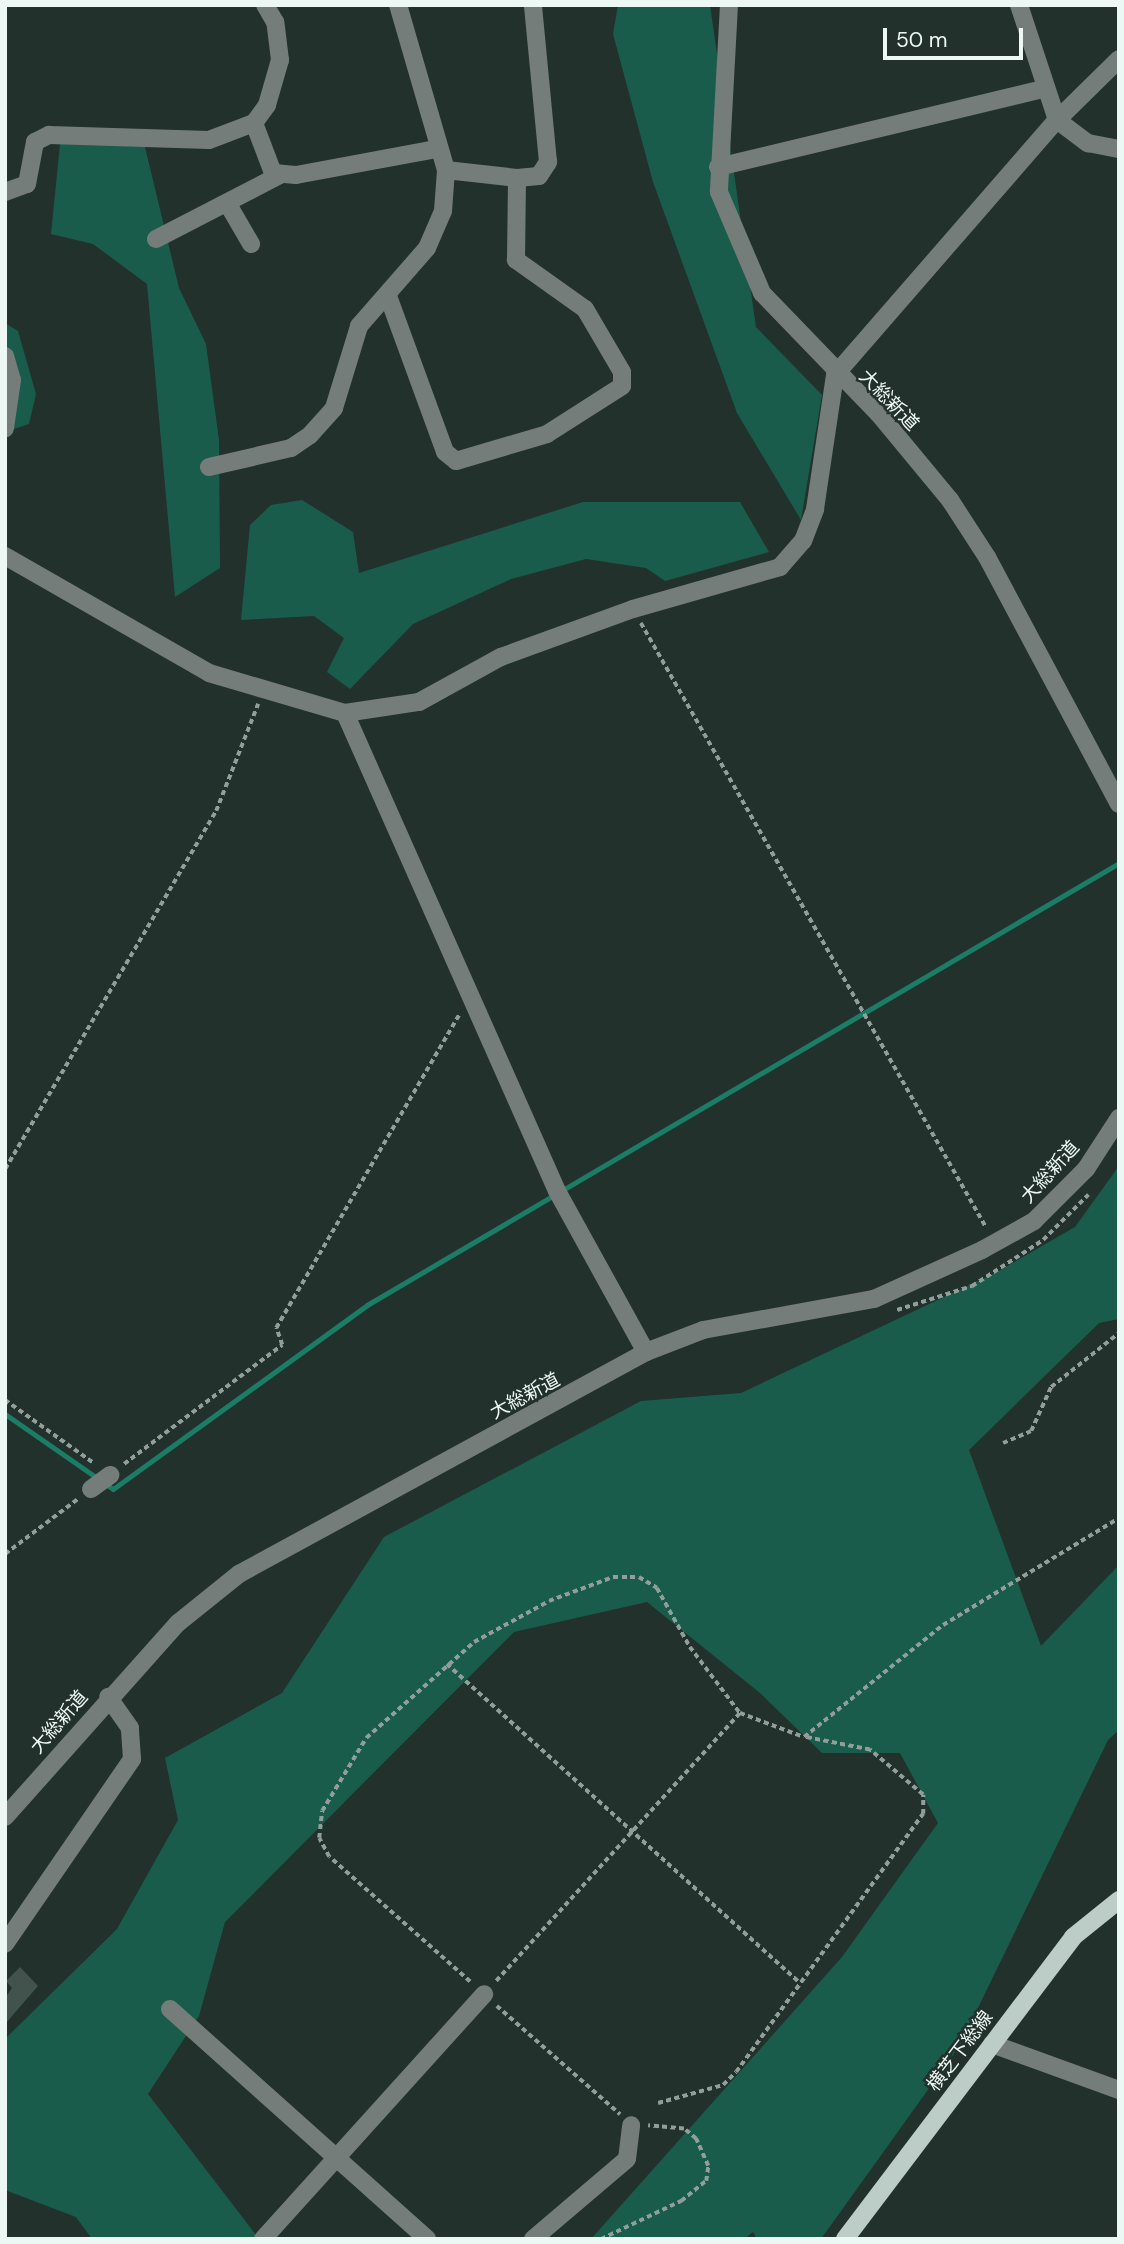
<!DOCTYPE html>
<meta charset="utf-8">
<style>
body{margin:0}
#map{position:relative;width:1124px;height:2244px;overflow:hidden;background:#22312c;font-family:"DM Sans","Noto Sans JP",sans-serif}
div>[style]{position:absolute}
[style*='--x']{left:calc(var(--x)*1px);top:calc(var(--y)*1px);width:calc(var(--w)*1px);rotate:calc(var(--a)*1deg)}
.green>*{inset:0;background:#1a5c4b}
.stream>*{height:5px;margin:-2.5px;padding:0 2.5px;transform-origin:2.5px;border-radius:2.5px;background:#1b7d66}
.building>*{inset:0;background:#42524d}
.path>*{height:3.5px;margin-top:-1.75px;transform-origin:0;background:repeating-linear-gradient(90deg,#919e99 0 5px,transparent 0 8.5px)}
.minor>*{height:18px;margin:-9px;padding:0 9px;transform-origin:9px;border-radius:9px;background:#757d7a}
.major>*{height:18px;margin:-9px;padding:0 9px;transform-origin:9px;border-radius:9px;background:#bcccc7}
span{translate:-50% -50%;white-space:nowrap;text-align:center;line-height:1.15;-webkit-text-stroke:5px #22312c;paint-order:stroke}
.street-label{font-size:19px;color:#edf7f3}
.frame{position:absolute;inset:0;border:7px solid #edf7f3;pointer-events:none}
.scale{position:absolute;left:883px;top:28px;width:140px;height:32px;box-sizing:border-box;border:4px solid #edf7f3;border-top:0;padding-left:9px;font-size:21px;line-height:24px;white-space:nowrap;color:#edf7f3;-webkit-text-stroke:5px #22312c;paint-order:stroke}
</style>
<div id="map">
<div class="green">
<div style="clip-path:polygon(618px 5px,710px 5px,756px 327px,822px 395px,801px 520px,737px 413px,653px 182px,613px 34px)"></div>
<div style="clip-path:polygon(109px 134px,144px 143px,179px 288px,206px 344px,219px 440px,220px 568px,175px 597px,147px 284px,93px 244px,51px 234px,60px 144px)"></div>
<div style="clip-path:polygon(5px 323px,18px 331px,36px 394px,29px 424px,5px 432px)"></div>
<div style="clip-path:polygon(302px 500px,353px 532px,359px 573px,583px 502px,740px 502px,769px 552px,665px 581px,646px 568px,586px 559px,511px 579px,413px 624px,350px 689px,327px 672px,344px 638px,314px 616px,241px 620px,250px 525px,271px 505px)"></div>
<div style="clip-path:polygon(1119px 1166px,1119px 1319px,1099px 1323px,969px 1450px,1041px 1646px,1119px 1565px,1119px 1730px,1108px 1740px,960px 2045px,821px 2239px,757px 2239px,753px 2232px,744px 2239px,591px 2239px,842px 1957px,938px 1823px,900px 1753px,822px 1753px,760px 1693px,647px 1602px,514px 1632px,225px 1922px,199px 2016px,148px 2094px,259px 2239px,92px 2239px,76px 2217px,5px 2190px,5px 2039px,117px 1929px,178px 1820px,165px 1758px,282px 1693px,384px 1537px,641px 1401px,741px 1393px,997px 1272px,1075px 1227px)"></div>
</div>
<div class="stream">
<div style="--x:5;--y:1414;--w:131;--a:34.8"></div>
<div style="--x:113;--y:1489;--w:314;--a:-35.9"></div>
<div style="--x:367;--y:1305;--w:872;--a:-30.45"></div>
</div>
<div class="building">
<div style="clip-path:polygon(20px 1967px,38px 1986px,5px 2024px,5px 1998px,12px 1988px,6px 1981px)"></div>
</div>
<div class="path">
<div style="--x:641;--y:623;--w:696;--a:60.27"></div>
<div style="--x:5;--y:1169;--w:416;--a:-59.5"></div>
<div style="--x:216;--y:811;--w:115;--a:-68.6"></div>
<div style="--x:897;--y:1310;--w:79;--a:-17.7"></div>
<div style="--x:972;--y:1286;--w:85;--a:-32.9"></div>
<div style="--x:1043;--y:1240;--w:64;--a:-45"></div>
<div style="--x:5;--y:1400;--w:110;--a:35.4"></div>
<div style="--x:1003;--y:1443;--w:30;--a:-23"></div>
<div style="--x:1031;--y:1431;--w:48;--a:-65.6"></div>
<div style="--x:1051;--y:1387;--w:87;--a:-38.5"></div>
<div style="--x:124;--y:1464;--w:198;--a:-37"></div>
<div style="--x:282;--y:1345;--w:18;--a:-109"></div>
<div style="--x:276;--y:1328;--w:365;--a:-59.7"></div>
<div style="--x:5;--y:1554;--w:93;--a:-37.1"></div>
<div style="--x:447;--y:1664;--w:476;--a:42.1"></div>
<div style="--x:496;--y:1981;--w:362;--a:-47.7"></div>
<div style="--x:740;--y:1713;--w:68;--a:20.6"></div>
<div style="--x:804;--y:1737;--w:179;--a:-38.9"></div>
<div style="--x:943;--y:1625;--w:206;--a:-31.3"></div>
<div style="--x:470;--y:1982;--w:188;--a:-138.4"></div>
<div style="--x:329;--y:1857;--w:21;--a:-118"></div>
<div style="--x:319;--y:1838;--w:27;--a:-84"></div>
<div style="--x:322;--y:1811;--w:85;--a:-58.9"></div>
<div style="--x:366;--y:1738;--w:144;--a:-41.6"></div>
<div style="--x:474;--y:1642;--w:85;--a:-28.7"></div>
<div style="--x:549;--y:1601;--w:68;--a:-20.6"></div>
<div style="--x:613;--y:1577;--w:26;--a:0"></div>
<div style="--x:639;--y:1577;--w:21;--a:31"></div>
<div style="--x:657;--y:1588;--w:68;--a:60.8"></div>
<div style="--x:690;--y:1647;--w:83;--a:52.9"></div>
<div style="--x:497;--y:2006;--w:164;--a:41.3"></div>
<div style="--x:658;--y:2103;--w:67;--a:-15.5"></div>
<div style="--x:723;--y:2085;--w:18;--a:-45"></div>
<div style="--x:736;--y:2072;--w:319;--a:-54.1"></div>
<div style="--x:923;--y:1814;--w:19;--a:-90"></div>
<div style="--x:923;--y:1795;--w:70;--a:-139.7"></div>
<div style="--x:870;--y:1750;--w:67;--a:-168.9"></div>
<div style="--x:601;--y:2239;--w:89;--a:-25.4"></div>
<div style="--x:681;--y:2201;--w:32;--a:-39"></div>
<div style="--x:706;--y:2181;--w:15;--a:-82"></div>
<div style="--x:708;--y:2166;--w:30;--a:-114"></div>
<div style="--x:696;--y:2139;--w:16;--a:-140"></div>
<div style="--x:684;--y:2129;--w:36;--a:-175"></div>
</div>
<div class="minor">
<div style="--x:729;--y:5;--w:187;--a:93.1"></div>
<div style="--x:719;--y:192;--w:110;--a:66.9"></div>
<div style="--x:762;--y:293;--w:167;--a:46"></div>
<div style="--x:878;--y:413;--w:113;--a:50.4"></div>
<div style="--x:950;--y:500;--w:68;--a:57"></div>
<div style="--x:987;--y:557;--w:280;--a:61.9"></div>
<div style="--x:1019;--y:5;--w:121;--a:71.7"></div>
<div style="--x:1057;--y:120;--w:39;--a:37"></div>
<div style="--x:1088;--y:143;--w:32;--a:11"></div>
<div style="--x:254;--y:123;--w:53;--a:69.2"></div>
<div style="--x:273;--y:173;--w:23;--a:5"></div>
<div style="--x:296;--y:175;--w:142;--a:-10.5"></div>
<div style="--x:718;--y:167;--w:333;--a:-13.5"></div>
<div style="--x:446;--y:170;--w:71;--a:6.4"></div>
<div style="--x:517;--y:178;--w:22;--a:-5"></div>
<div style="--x:539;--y:176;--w:17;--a:-57"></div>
<div style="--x:548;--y:162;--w:158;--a:-95.5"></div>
<div style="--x:5;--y:192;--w:23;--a:-20"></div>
<div style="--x:27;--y:184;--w:43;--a:-79.2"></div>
<div style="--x:35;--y:142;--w:16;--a:-27"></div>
<div style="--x:49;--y:135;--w:160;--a:1.8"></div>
<div style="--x:209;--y:140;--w:48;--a:-20.7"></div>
<div style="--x:254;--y:123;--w:22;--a:-54"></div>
<div style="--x:267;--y:105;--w:47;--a:-73.9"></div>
<div style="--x:280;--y:60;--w:38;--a:-97"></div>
<div style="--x:275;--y:22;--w:20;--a:-120"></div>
<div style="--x:229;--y:206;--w:44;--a:59.9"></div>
<div style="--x:156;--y:239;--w:142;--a:-27.3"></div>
<div style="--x:388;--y:296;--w:166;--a:69.9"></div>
<div style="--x:445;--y:452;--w:14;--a:39"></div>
<div style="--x:456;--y:461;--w:95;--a:-16.5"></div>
<div style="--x:547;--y:434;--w:89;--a:-32.6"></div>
<div style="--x:622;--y:386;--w:14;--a:-90"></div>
<div style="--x:622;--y:372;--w:73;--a:-120.4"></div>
<div style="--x:585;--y:309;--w:85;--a:-144.6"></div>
<div style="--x:516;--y:260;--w:82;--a:-89.3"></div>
<div style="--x:5;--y:356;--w:25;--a:74"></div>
<div style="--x:12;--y:380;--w:49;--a:98.3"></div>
<div style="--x:209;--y:467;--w:84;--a:-13"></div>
<div style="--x:291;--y:448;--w:23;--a:-34"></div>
<div style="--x:310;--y:435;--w:36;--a:-48"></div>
<div style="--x:334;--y:408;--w:86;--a:-73"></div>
<div style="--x:359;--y:326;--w:103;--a:-48.9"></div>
<div style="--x:427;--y:248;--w:40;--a:-66.6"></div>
<div style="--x:443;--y:211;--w:41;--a:-85.8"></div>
<div style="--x:446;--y:170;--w:172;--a:-106.2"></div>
<div style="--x:5;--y:556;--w:235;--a:29.8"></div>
<div style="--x:209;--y:673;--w:142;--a:16.4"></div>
<div style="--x:345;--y:713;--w:75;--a:-8.5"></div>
<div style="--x:419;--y:702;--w:94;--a:-28.8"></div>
<div style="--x:501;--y:657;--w:140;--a:-20"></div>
<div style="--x:633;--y:609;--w:153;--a:-15.9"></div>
<div style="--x:780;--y:567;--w:35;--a:-49"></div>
<div style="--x:803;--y:541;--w:34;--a:-69"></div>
<div style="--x:815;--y:509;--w:135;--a:-81.5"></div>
<div style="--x:835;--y:375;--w:338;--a:-49"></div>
<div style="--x:1057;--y:120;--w:87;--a:-44.5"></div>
<div style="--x:345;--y:713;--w:523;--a:66.08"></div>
<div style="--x:557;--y:1191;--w:184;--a:61.1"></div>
<div style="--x:91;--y:1489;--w:24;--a:-36"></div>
<div style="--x:5;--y:1817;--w:260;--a:-48.3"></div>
<div style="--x:178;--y:1623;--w:78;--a:-38.8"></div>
<div style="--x:239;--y:1574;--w:464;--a:-28.6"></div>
<div style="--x:646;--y:1352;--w:61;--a:-21.1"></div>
<div style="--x:703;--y:1330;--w:174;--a:-10.3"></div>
<div style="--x:874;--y:1299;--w:119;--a:-24.4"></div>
<div style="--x:982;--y:1250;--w:60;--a:-29.1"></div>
<div style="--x:1034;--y:1221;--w:74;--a:-45"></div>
<div style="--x:1086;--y:1169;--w:61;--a:-57.1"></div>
<div style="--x:5;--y:1944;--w:224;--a:-55.5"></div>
<div style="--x:132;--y:1759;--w:31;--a:-94"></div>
<div style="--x:130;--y:1728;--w:38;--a:-125"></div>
<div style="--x:170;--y:2009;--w:345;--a:41.8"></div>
<div style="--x:992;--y:2044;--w:135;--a:19.9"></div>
<div style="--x:263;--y:2239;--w:330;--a:-47.9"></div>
<div style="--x:533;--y:2239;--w:123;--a:-40.4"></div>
<div style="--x:627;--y:2159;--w:34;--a:-83"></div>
</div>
<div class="major">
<div style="--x:845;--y:2239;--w:378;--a:-52.9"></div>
<div style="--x:1073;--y:1937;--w:59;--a:-38.8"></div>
</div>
<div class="street-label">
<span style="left:889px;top:400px;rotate:46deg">大総新道</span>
<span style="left:1050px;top:1172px;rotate:-48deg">大総新道</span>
<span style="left:525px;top:1396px;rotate:-28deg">大総新道</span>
<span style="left:59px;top:1722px;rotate:-49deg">大総新道</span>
<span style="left:960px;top:2051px;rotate:-53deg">横芝下総線</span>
</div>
<div class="frame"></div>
<div class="scale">50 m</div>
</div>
